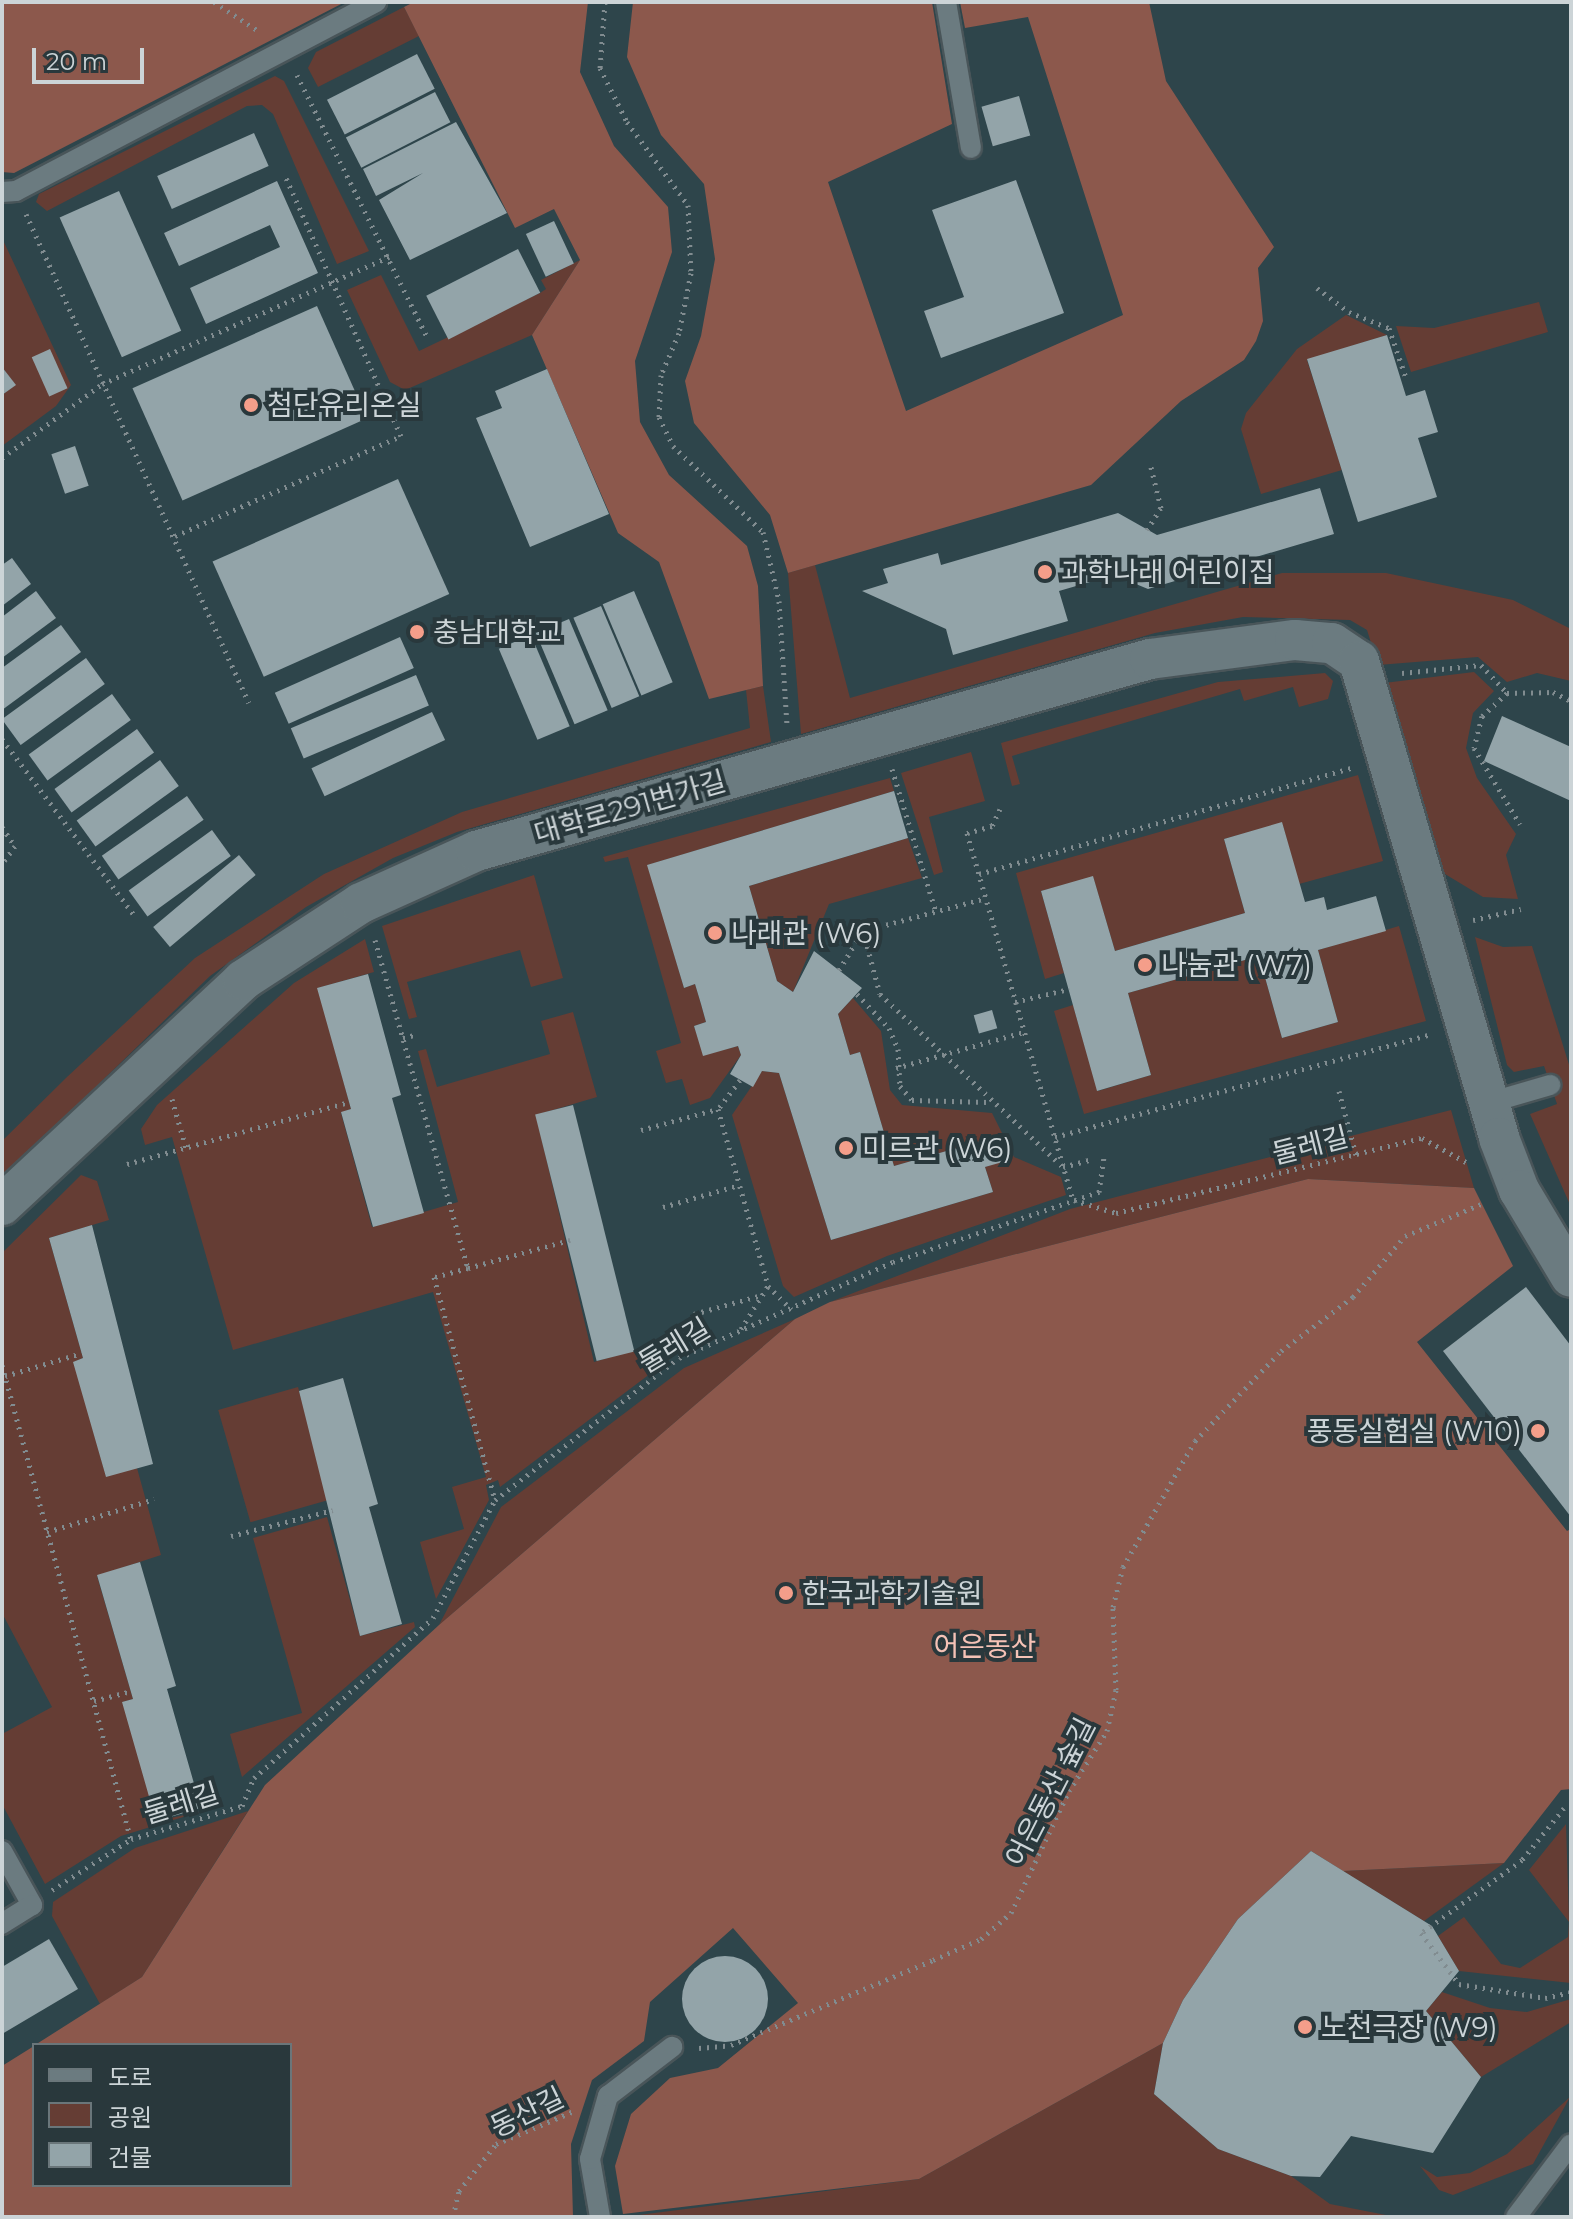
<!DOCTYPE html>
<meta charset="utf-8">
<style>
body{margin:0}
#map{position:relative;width:1573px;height:2219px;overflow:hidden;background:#29383c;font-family:Montserrat,"Noto Sans KR",sans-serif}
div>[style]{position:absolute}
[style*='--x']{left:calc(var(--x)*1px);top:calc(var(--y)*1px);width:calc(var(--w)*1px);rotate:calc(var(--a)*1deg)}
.built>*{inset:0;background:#2e454b}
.green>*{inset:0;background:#653d34;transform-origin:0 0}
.forest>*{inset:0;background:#8c584c}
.building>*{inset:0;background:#93a4a9;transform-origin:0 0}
.round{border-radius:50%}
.path>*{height:5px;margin-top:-2.5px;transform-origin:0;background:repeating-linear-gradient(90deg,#818c90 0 2px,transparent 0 8px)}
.roads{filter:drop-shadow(2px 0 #495559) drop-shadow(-2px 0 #495559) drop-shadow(0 2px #495559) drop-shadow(0 -2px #495559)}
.service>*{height:20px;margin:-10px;padding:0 10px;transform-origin:10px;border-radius:10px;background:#6b7b80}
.minor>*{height:40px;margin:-20px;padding:0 20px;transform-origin:20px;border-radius:20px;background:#6b7b80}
.dots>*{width:22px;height:22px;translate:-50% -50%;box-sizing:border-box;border:4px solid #29383c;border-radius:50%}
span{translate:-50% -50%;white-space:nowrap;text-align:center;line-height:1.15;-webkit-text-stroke:8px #29383c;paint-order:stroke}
.poi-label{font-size:28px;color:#ccd4d7}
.left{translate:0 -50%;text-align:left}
.right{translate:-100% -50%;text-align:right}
.street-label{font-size:28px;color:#ccd4d7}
.park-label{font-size:28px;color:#f5c2b6}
.frame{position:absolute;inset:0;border:4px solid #ccd4d7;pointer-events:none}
.legend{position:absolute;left:32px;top:2043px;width:260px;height:144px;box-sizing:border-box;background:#29383c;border:2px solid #6a767a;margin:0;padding:10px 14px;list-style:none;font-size:24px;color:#ccd4d7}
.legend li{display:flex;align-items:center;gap:16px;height:40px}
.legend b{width:40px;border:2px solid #6a767a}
.scale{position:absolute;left:32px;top:48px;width:112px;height:36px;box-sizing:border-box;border:4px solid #ccd4d7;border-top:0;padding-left:10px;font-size:24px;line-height:28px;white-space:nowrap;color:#ccd4d7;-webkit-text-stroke:6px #29383c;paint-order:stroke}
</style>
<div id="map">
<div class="built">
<div style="clip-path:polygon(evenodd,2px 2px,1571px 2px,1571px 2217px,2px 2217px,2px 2px,34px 2045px,290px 2045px,290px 2185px,34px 2185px,34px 2045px)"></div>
</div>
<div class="green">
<div style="clip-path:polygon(404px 7px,419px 36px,318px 87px,308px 68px,316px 52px)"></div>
<div style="clip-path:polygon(275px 76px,284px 81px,369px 251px,337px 264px,273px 114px,262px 105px,247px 106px,47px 211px,36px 202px,39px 194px)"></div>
<div style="clip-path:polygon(2px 238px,71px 385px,56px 406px,2px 446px,2px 395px,15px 385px,2px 367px)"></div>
<div style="clip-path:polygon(580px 260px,532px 335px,405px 390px,390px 382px,347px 290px,381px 275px,419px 351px,540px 293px,546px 289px,541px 280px)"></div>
<div style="clip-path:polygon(1539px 302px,1548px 332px,1411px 372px,1396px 326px,1434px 328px)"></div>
<div style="clip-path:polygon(1346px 315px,1387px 335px,1307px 360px,1342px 470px,1261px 494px,1241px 429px,1246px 413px,1297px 349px)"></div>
<div style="clip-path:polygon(815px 565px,850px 698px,1282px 573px,1386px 573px,1513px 600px,1571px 629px,1571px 681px,1537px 673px,1507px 682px,1478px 657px,1378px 665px,1367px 630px,1350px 620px,1243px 617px,1155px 633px,801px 734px,788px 573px)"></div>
<div style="clip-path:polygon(1474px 672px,1494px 691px,1473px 713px,1466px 748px,1477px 778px,1516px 834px,1506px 855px,1518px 899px,1483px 897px,1440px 871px,1384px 683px)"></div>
<div style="clip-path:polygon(1325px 673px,1333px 681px,1328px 699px,1299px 707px,1293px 687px,1244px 701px,1240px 689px,1012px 756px,1020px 784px,1012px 786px,1001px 743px,1218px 682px)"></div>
<div style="clip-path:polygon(763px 686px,771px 742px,457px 832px,393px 858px,306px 907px,210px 976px,2px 1178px,2px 1141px,67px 1077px,195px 958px,324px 874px,462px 812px,750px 728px,746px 690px)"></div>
<div style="clip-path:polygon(971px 752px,985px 801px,929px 817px,943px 872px,934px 875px,901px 773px)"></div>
<div style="clip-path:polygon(1358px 775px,1383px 861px,1299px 884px,1282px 823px,1224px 839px,1245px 913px,1115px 951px,1093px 877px,1041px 891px,1064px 973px,1045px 979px,1016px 873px)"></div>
<div style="clip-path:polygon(890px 778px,894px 791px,648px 865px,684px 988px,695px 984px,701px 1004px,706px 1022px,694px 1026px,704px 1055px,738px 1046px,741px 1055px,710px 1098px,690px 1105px,682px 1079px,666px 1083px,656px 1051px,681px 1043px,628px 857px,605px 862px,603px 857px)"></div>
<div style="clip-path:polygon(908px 838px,922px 878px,829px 904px,793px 992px,777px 981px,749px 886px)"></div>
<div style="clip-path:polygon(534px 875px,563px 978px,531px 987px,520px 950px,407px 982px,417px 1017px,409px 1019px,382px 926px)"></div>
<div style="clip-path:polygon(1399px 926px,1426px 1021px,1084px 1114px,1054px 1011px,1073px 1005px,1098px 1091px,1151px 1075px,1128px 993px,1259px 956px,1282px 1038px,1338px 1022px,1318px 950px)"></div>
<div style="clip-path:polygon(1475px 937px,1503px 947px,1532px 946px,1571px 1071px,1571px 1207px,1530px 1114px,1557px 1104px,1544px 1066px,1514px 1072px,1507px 1065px)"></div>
<div style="clip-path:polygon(365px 939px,374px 972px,318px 988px,351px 1109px,341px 1113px,372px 1227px,458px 1202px,418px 1051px,426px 1049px,437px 1087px,550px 1054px,541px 1021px,573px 1012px,597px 1097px,536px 1115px,594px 1362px,665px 1341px,671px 1358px,500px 1487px,498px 1480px,486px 1485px,489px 1500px,436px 1599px,420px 1542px,464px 1529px,452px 1487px,486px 1477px,433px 1292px,233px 1350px,172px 1137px,145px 1145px,141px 1129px,157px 1105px,294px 983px)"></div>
<div style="clip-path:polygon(853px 998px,881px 1031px,890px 1090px,902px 1105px,992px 1113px,1014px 1157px,1061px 1177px,1066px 1195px,887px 1256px,794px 1297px,783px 1286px,732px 1115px,762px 1071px,779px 1073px,831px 1240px,993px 1192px,985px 1167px,1006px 1160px,999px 1136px,894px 1166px,860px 1052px,850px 1055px,838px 1014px)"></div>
<div style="clip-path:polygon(1451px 1110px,1474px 1188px,1308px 1179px,830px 1302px,1070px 1209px)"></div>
<div style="clip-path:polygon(81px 1175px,97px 1181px,109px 1220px,49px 1238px,83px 1358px,74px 1362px,106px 1476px,137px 1468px,161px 1555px,97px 1576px,133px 1699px,123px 1702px,157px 1821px,203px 1811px,121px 1836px,45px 1884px,2px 1804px,2px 1734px,52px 1707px,2px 1613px,2px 1253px)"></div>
<div style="clip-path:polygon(795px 1319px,439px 1625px,501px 1507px,684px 1368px)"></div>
<div style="left:298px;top:1387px;width:117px;height:83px;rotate:74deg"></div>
<div style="clip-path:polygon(327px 1517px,360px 1636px,414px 1622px,415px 1627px,242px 1777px,230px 1734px,302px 1713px,253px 1538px)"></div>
<div style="clip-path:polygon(248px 1811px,142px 1977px,100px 2004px,52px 1916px,53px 1902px,135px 1848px)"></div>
<div style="clip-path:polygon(1566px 1824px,1571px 1983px,1459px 1971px,1438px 1936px,1464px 1917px,1501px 1964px,1520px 1968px,1568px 1937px,1569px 1922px,1529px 1870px)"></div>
<div style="clip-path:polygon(1504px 1863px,1424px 1921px,1343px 1871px)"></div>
<div style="clip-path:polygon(1442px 1992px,1490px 2008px,1527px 2012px,1571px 1999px,1571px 2022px,1481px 2077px,1426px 2011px)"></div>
<div style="clip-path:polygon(1163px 2043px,1154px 2094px,1218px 2149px,1291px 2176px,1330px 2204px,1396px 2217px,623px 2217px,919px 2179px)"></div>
<div style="clip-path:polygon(1570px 2097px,1533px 2164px,1453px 2195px,1439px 2190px,1420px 2166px,1437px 2177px,1470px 2173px,1507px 2154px)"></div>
</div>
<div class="forest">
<div style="clip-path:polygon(2px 2px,345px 2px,14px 173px,2px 172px)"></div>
<div style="clip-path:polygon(414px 2px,588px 2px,580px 72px,614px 146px,668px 207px,672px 252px,635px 361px,640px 422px,669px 475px,747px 546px,758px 586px,763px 686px,709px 699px,659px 562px,618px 533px,532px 335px,580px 260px,554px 209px,515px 228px,404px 7px)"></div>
<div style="clip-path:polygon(633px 2px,932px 2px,952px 124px,828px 182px,906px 411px,1123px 315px,1028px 17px,965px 28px,960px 2px,1149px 2px,1166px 81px,1274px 247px,1258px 268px,1263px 321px,1256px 341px,1244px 360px,1181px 401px,1091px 485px,788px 573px,770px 515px,694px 423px,685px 381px,701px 336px,715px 259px,704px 184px,661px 135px,627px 57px)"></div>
<div style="clip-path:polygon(1308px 1179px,1474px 1188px,1513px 1266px,1417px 1342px,1567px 1531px,1571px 1529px,1571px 1789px,1561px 1790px,1504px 1863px,1343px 1871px,1311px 1851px,1238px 1919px,1183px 2000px,1163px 2043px,919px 2179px,623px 2214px,615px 2166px,631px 2114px,670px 2078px,718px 2068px,798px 2003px,733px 1928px,650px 2002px,644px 2041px,592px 2080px,571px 2144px,573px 2217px,2px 2217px,2px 2066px,34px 2046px,34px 2185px,290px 2185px,290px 2045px,35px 2045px,142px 1977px,265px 1785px,439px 1625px,795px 1319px,830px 1302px)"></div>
</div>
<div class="building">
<div style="left:417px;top:54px;width:39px;height:101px;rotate:63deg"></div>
<div style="left:435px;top:92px;width:34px;height:100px;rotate:63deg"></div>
<div style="left:1019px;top:96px;width:41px;height:39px;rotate:74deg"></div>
<div style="clip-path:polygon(456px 122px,507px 213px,410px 260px,379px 200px,423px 173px,376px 196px,363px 169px)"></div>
<div style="left:254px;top:133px;width:36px;height:106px;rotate:66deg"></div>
<div style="clip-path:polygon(1016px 180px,1064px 313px,941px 358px,924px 311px,964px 297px,932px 210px)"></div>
<div style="clip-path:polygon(277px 181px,318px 273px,206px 324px,190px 288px,280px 247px,270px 225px,179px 266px,164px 233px)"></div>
<div style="left:119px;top:191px;width:153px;height:65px;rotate:66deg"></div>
<div style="left:554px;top:221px;width:47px;height:31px;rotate:65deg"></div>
<div style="left:518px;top:249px;width:49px;height:103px;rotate:63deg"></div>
<div style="left:317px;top:306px;width:123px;height:202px;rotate:66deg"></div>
<div style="clip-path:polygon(1387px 335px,1406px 396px,1425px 390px,1438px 432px,1418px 438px,1437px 497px,1358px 522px,1307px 359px)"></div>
<div style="left:50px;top:349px;width:43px;height:20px;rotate:66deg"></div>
<div style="clip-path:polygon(2px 367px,16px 385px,2px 395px)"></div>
<div style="clip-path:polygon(547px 369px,609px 514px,530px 547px,476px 418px,502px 408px,495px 391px)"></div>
<div style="left:75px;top:446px;width:42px;height:25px;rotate:71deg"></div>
<div style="left:398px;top:479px;width:126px;height:203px;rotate:66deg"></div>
<div style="clip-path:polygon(1320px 488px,1334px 534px,1148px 589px,1114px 575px,1059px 591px,1068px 621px,953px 655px,946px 629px,862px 591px,888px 583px,883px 569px,938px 553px,941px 565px,1118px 513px,1157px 535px)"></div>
<div style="clip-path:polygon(12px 558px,31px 584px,2px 606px,2px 565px)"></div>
<div style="clip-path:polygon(36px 591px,56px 618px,2px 658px,2px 617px)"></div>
<div style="left:634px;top:591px;width:99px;height:34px;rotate:67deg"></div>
<div style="left:601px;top:606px;width:98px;height:30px;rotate:67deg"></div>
<div style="left:569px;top:619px;width:99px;height:36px;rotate:67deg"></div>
<div style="clip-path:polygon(61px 625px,81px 652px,2px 710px,2px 668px)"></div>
<div style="left:531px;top:635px;width:99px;height:35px;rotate:67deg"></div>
<div style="left:400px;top:637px;width:34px;height:137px;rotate:66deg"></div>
<div style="left:86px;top:658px;width:32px;height:104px;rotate:54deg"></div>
<div style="left:416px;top:675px;width:33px;height:136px;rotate:67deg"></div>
<div style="left:112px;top:694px;width:32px;height:103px;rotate:54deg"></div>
<div style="left:432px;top:712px;width:31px;height:133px;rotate:65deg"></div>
<div style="clip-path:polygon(1502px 716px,1571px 747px,1571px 801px,1484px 761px)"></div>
<div style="left:137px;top:729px;width:29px;height:102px;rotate:54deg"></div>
<div style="left:160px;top:760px;width:32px;height:103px;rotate:54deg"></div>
<div style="clip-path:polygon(894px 791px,908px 838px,749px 886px,777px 981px,793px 992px,814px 951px,862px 988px,838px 1014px,850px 1055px,860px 1052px,894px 1166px,999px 1136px,1006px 1161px,985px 1167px,993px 1192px,831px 1240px,779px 1073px,762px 1071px,753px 1087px,730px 1074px,741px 1055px,738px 1046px,703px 1056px,694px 1026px,706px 1022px,701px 1004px,695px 984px,684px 988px,647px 865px)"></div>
<div style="left:187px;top:796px;width:29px;height:104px;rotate:55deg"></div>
<div style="clip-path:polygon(1282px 822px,1305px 902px,1324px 897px,1327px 910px,1376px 896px,1386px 931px,1318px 950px,1338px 1022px,1282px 1038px,1259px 956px,1128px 993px,1151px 1075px,1097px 1091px,1041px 891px,1093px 876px,1115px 951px,1245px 913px,1224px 839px)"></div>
<div style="left:212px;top:830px;width:32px;height:103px;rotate:54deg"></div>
<div style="left:239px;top:855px;width:26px;height:112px;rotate:50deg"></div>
<div style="clip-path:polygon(368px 974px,401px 1095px,392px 1098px,424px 1213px,373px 1227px,341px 1112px,351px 1109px,317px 988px)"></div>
<div style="left:992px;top:1010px;width:19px;height:19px;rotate:74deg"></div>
<div style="left:573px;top:1105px;width:254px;height:39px;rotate:76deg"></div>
<div style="clip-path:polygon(92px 1225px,153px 1464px,106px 1477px,73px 1362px,83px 1358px,49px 1238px)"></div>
<div style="clip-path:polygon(1526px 1287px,1571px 1346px,1571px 1517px,1443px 1351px)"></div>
<div style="clip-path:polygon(343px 1378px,378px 1504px,369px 1507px,402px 1624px,360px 1636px,299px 1391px)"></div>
<div style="clip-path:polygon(140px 1562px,176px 1686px,167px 1689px,201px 1808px,156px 1821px,122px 1702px,133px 1699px,97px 1575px)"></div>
<div style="clip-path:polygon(1311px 1851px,1432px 1926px,1459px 1971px,1426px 2011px,1481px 2077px,1433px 2153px,1351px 2136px,1320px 2177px,1291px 2176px,1218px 2149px,1154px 2094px,1163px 2043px,1183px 2000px,1238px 1919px)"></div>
<div style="clip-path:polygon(49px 1939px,78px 1989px,2px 2034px,2px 1967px)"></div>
<div class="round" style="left:682px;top:1956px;width:86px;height:86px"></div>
</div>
<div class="path">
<div style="--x:214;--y:2;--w:55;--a:33.1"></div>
<div style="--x:605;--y:2;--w:66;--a:94.3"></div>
<div style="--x:600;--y:68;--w:60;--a:63.4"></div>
<div style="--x:627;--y:122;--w:103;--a:53.7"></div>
<div style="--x:688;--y:205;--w:68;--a:87.5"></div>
<div style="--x:691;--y:273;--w:61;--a:101.3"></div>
<div style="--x:679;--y:333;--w:46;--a:113.2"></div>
<div style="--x:661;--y:375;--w:42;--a:92.7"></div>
<div style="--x:659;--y:417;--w:32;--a:64"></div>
<div style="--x:673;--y:446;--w:124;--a:43.7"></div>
<div style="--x:763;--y:532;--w:71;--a:76.9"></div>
<div style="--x:779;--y:601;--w:124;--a:86.3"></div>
<div style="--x:297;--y:75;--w:295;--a:63.6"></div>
<div style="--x:26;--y:214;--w:537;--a:65.49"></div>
<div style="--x:1317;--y:288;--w:40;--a:37"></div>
<div style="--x:1349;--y:312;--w:43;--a:21.8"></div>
<div style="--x:1389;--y:328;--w:53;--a:71.2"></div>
<div style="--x:2;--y:458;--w:124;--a:-36.5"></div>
<div style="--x:102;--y:384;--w:314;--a:-23.9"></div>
<div style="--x:1147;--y:530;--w:26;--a:-58"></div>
<div style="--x:1161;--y:508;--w:46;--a:-103.7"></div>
<div style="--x:175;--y:536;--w:247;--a:-23.9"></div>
<div style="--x:401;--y:436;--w:286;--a:-114"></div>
<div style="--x:1402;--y:673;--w:79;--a:-5.8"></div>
<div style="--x:1481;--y:665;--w:38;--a:47"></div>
<div style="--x:1507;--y:693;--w:34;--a:137"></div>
<div style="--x:1482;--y:716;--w:33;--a:104"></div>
<div style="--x:1474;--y:748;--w:89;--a:58.8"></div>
<div style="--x:1507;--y:693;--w:46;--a:-1.2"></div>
<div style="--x:1553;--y:692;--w:20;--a:27"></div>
<div style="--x:2;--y:739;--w:220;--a:53.1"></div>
<div style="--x:892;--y:769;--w:150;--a:72.9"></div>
<div style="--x:1000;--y:809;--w:19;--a:115"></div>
<div style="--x:992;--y:826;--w:26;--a:164"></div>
<div style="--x:967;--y:833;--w:382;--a:73.9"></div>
<div style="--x:2;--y:827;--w:23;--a:56"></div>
<div style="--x:15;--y:846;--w:22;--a:126"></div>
<div style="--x:979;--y:874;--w:388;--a:-15.9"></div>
<div style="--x:1473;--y:920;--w:49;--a:-12.9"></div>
<div style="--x:863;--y:931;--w:65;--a:74.9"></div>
<div style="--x:880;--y:994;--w:252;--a:43.4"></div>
<div style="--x:1063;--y:1167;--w:27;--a:-15"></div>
<div style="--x:375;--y:940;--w:341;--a:74.2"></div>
<div style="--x:468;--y:1268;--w:106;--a:-15.4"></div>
<div style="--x:839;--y:970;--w:46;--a:-58.4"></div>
<div style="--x:863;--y:931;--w:127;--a:-15"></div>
<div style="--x:857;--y:994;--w:47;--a:46.7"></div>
<div style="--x:889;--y:1028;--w:23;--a:67"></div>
<div style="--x:898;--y:1049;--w:37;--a:87"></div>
<div style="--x:900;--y:1086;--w:18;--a:49"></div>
<div style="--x:912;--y:1100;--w:76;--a:1.5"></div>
<div style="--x:1015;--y:1002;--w:56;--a:-13.5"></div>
<div style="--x:403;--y:1038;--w:11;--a:-15"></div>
<div style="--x:896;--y:1068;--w:133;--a:-15.7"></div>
<div style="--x:740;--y:1080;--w:36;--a:127"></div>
<div style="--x:718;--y:1109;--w:184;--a:74.2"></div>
<div style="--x:768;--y:1286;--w:33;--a:45"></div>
<div style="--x:1339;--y:1091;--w:66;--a:75.1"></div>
<div style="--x:172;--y:1099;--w:51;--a:74.1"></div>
<div style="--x:641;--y:1130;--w:80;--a:-15.3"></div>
<div style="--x:1055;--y:1137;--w:387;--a:-15.3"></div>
<div style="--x:127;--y:1164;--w:230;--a:-15.6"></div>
<div style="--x:1074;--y:1200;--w:44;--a:17.2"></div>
<div style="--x:1116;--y:1213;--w:315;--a:-13.8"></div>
<div style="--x:1422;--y:1138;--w:50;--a:28.6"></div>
<div style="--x:663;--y:1207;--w:79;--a:-16.1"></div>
<div style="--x:468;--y:1268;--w:35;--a:165"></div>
<div style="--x:434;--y:1277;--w:231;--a:74.7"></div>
<div style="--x:694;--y:1314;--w:71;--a:-15.6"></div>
<div style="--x:741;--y:1329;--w:51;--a:-57.9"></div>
<div style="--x:2;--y:1365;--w:491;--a:74.8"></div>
<div style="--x:5;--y:1376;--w:80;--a:-16.6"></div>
<div style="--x:47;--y:1532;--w:112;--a:-17.1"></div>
<div style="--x:231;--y:1536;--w:105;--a:-14.3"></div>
<div style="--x:94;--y:1701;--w:38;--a:-15"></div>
<div style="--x:1571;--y:1808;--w:7;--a:180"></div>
<div style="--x:1564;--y:1808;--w:67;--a:128.9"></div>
<div style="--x:1522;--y:1860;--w:125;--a:144.1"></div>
<div style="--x:1421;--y:1933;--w:64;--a:53.3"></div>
<div style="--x:1459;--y:1984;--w:87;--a:9.2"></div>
<div style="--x:1545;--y:1998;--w:27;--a:-13"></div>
<div style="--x:52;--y:1890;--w:94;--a:-32.8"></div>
<div style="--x:131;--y:1839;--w:116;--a:-16.6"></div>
<div style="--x:242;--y:1806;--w:30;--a:-67"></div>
<div style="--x:254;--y:1778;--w:240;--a:-41.8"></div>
<div style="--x:433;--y:1618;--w:133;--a:-62.3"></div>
<div style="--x:495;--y:1500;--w:232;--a:-37.7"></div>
<div style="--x:679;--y:1358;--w:235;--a:-24.2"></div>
<div style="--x:893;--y:1262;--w:218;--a:-18.8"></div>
<div style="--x:1099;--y:1192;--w:36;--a:-82"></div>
<div style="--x:699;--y:2048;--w:32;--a:-5"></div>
<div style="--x:731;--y:2045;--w:219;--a:-22.8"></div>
<div style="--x:933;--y:1960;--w:52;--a:-23.6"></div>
<div style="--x:981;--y:1939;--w:40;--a:-41"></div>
<div style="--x:1011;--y:1913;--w:135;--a:-64.6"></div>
<div style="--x:1069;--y:1791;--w:71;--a:-57.7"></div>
<div style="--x:1107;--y:1731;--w:42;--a:-77.6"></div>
<div style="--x:1116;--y:1690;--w:83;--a:-92.1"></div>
<div style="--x:1113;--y:1607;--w:41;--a:-76"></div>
<div style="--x:1123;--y:1567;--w:145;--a:-60.3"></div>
<div style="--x:1195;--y:1441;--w:124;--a:-46.3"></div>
<div style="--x:1281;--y:1351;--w:90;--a:-36.9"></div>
<div style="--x:1353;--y:1297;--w:80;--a:-49.6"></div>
<div style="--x:1405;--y:1236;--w:86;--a:-22.7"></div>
<div style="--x:453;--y:2217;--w:27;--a:-77"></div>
<div style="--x:459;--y:2191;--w:60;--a:-51.8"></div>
<div style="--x:496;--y:2144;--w:85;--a:-22.9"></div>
</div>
<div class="roads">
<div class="service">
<div style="--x:946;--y:2;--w:148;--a:80.3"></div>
<div style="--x:2;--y:192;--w:14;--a:-4"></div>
<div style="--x:16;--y:191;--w:407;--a:-27.7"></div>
<div style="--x:1488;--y:1103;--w:65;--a:-16.2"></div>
<div style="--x:2;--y:1851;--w:62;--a:60.9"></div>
<div style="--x:32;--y:1905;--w:36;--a:148"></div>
<div style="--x:600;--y:2217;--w:59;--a:-99.8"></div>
<div style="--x:590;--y:2159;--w:66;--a:-74.1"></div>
<div style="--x:608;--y:2096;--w:81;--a:-37.4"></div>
<div style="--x:1516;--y:2217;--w:91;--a:-53"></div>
</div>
<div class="minor">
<div style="--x:2;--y:1205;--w:330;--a:-43"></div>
<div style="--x:243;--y:980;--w:141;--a:-33.1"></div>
<div style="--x:361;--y:903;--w:126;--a:-24.3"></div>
<div style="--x:476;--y:851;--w:701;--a:-15.9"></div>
<div style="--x:1150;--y:659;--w:146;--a:-7.5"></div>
<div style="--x:1295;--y:640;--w:37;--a:5"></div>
<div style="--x:1332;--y:643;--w:32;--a:34"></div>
<div style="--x:1359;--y:661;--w:497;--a:73.6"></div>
<div style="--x:1499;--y:1138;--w:56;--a:69"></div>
<div style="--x:1519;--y:1190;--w:101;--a:59.1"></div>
</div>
</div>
<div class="dots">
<div style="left:251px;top:405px;background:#f49e8a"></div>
<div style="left:1045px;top:572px;background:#f49e8a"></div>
<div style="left:417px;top:632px;background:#f49e8a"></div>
<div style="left:715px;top:933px;background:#f49e8a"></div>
<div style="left:1145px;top:965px;background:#f49e8a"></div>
<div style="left:846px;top:1148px;background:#f49e8a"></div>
<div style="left:1538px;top:1431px;background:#f49e8a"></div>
<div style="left:786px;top:1593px;background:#f49e8a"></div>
<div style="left:1305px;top:2027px;background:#f49e8a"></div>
</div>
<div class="poi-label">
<span class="left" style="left:267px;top:405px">첨단유리온실</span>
<span class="left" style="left:1061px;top:572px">과학나래 어린이집</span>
<span class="left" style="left:433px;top:632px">충남대학교</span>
<span class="left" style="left:731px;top:933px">나래관 (W6)</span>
<span class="left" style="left:1161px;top:965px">나눔관 (W7)</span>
<span class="left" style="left:862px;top:1148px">미르관 (W6)</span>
<span class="right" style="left:1522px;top:1431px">풍동실험실 (W10)</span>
<span class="left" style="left:802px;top:1593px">한국과학기술원</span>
<span class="left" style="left:1321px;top:2027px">노천극장 (W9)</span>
</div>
<div class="street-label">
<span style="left:630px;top:807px;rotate:-16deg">대학로291번가길</span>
<span style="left:1310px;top:1145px;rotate:-14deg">둘레길</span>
<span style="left:674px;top:1345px;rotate:-31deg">둘레길</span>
<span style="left:1050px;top:1792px;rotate:-63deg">어은동산 숲길</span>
<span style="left:181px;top:1803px;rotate:-17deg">둘레길</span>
<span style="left:527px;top:2112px;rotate:-26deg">동산길</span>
</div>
<div class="park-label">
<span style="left:985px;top:1646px">어은동산</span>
</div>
<div class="frame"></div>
<ul class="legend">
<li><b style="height:10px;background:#6b7b80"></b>도로</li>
<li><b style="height:22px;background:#653d34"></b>공원</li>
<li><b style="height:22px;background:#93a4a9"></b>건물</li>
</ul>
<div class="scale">20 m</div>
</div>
